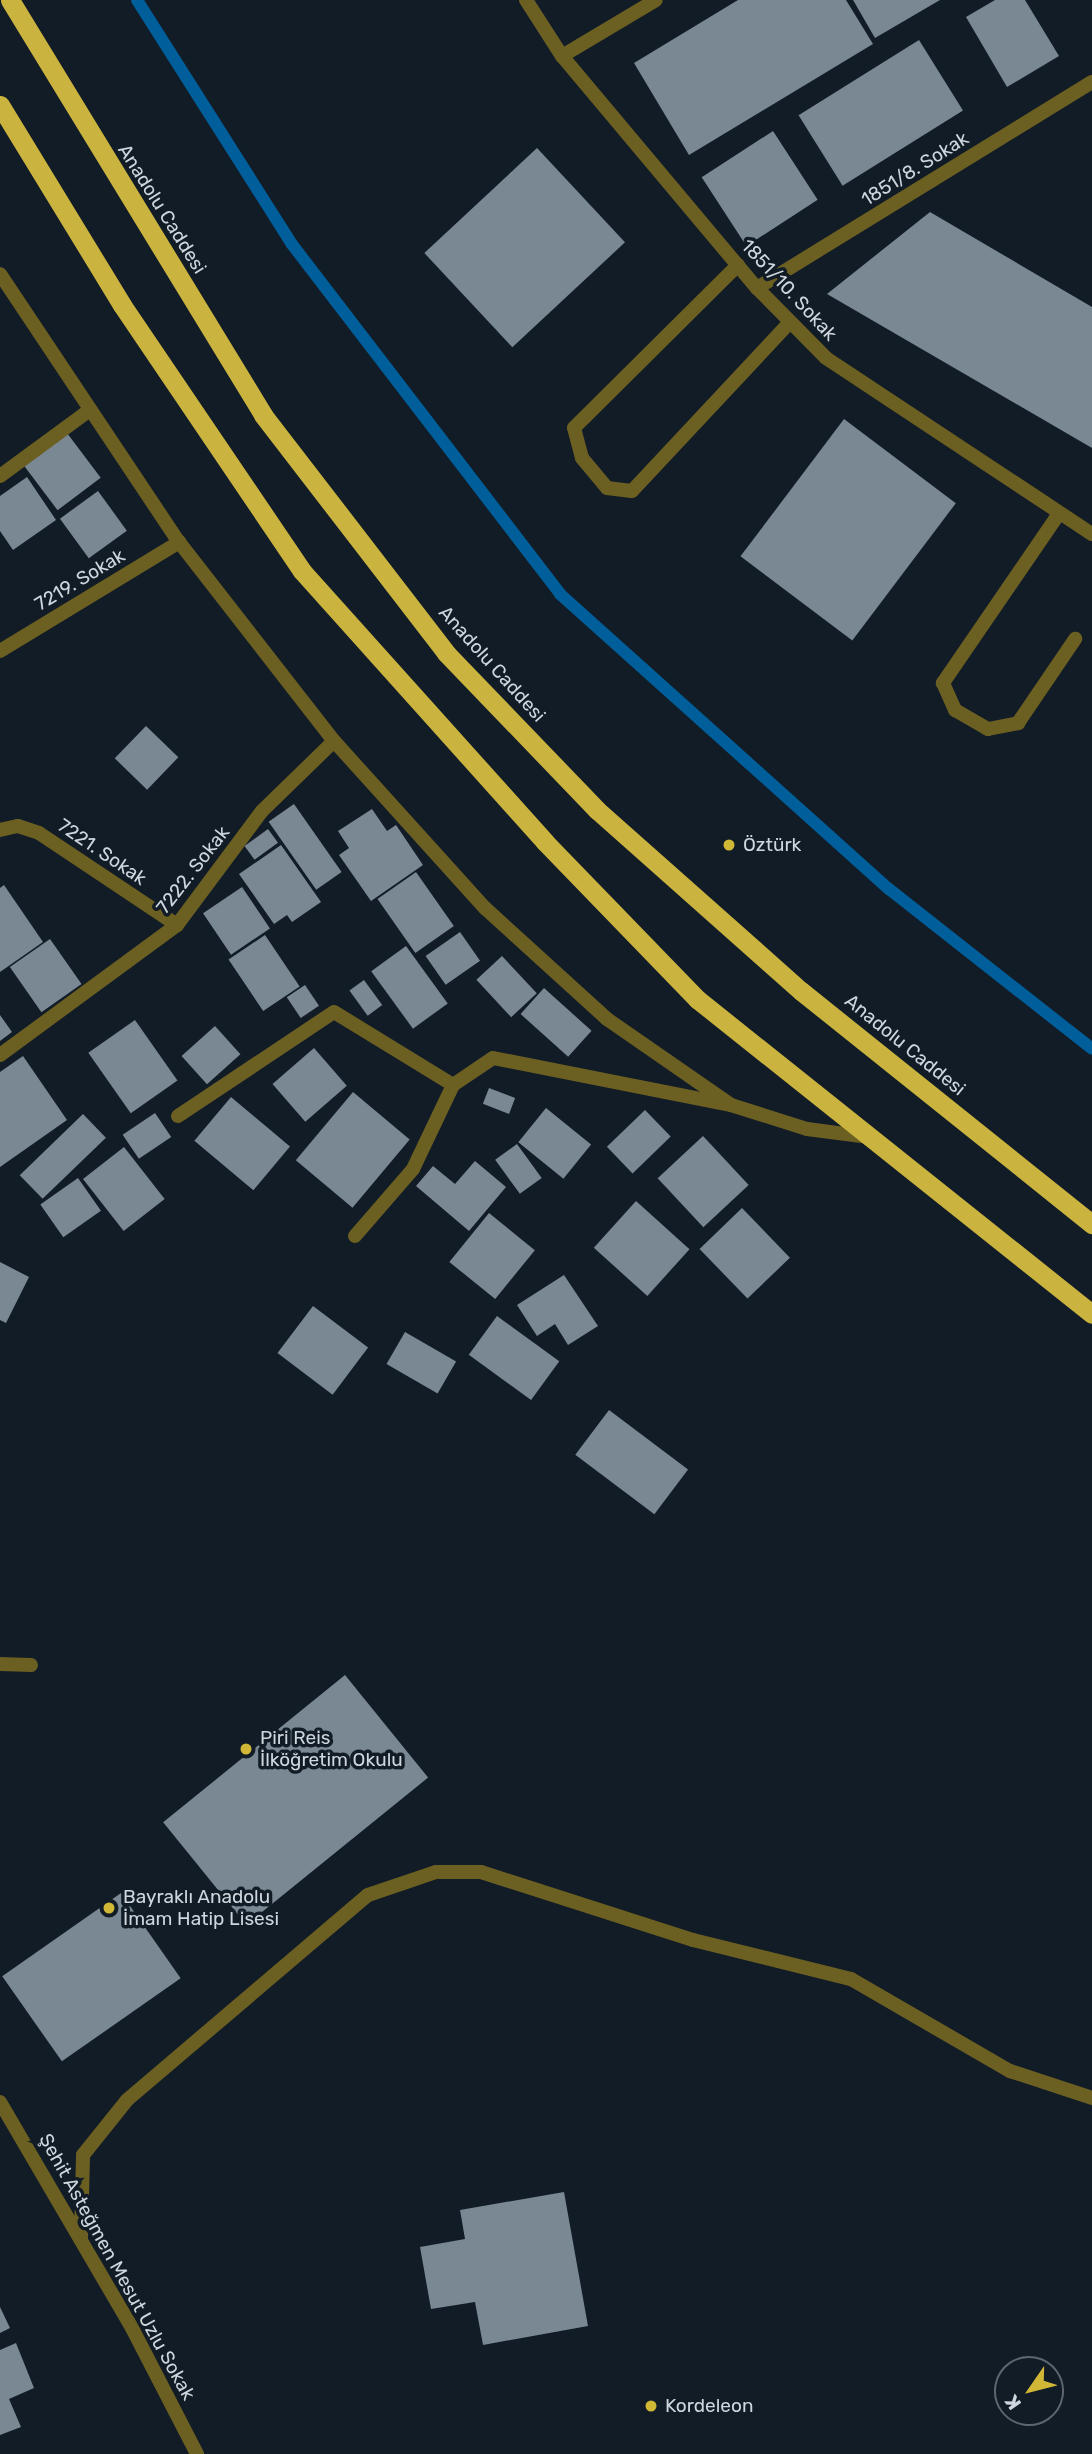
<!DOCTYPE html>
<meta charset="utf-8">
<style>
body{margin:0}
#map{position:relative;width:1092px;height:2454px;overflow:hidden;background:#111c26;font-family:Rubik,sans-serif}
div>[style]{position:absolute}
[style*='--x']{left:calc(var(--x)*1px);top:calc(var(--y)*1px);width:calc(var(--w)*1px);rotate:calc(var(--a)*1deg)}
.stream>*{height:12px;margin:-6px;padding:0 6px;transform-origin:6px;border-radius:6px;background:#005e9a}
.building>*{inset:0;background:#7a8894;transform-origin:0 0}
.service>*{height:14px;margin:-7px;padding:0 7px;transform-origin:7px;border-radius:7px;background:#6c5f22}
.minor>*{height:14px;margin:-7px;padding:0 7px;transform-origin:7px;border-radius:7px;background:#6c5f22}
.tertiary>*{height:14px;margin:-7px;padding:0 7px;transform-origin:7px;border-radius:7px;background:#6c5f22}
.trunk>*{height:19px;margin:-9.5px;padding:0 9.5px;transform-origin:9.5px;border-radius:9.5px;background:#cbb33f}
.dots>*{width:19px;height:19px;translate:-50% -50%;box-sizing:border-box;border:4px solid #111c26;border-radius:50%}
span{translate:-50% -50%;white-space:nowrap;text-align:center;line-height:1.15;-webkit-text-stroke:7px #111c26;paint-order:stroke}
.street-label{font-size:19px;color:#cfd6dd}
.poi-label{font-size:19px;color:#cfd6dd}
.left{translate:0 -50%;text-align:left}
.north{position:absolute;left:994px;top:2356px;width:70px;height:70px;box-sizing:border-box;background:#111c26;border:2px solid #5d666f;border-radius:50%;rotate:235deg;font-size:19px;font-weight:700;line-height:28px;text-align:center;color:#cfd6dd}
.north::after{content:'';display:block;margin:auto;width:24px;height:32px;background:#d1b736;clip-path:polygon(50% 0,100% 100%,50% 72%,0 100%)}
</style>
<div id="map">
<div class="stream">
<div style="--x:137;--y:0;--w:288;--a:57.6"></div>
<div style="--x:291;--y:243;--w:442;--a:52.5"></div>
<div style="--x:560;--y:594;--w:442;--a:41.9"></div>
<div style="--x:889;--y:889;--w:258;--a:38.2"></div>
</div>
<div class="building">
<div style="clip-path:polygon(738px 0,846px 0,873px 44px,689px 155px,634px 63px)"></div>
<div style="clip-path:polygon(853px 0,940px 0,875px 38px)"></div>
<div style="clip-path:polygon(995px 0,1025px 0,1059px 56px,1007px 87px,966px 17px)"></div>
<div style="left:919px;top:40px;width:83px;height:142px;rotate:58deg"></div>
<div style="left:773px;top:131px;width:82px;height:85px;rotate:57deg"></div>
<div style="left:537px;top:148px;width:129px;height:154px;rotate:47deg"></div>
<div style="clip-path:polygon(930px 212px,1092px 307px,1092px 448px,827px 294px)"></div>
<div style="left:844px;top:419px;width:140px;height:172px;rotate:37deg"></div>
<div style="left:67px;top:433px;width:56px;height:54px;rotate:53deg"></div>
<div style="clip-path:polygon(27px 477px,56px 520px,13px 550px,0 531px,0 496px)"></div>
<div style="left:98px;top:491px;width:49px;height:47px;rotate:54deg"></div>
<div style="left:146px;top:726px;width:45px;height:45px;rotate:44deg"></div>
<div style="left:294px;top:804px;width:83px;height:31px;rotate:55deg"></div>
<div style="clip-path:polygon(372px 809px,387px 831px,396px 825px,423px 865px,371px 901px,339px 855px,349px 848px,338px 831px)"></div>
<div style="left:268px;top:829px;width:17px;height:29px;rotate:54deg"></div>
<div style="clip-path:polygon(281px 845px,321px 902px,292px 922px,287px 915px,274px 924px,239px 874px)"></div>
<div style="left:416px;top:872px;width:66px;height:47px;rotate:55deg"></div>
<div style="clip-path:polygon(4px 885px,43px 942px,0 972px,0 888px)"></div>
<div style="left:242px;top:887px;width:50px;height:47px;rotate:56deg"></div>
<div style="left:460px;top:932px;width:35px;height:42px;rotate:55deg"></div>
<div style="left:265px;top:935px;width:62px;height:44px;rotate:56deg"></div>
<div style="left:50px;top:939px;width:55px;height:49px;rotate:55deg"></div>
<div style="left:406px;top:946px;width:71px;height:43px;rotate:54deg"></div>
<div style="left:502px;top:956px;width:51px;height:35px;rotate:47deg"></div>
<div style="left:364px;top:980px;width:31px;height:18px;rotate:54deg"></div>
<div style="left:305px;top:985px;width:25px;height:22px;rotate:56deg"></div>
<div style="left:544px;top:988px;width:64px;height:35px;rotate:42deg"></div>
<div style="clip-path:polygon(0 1015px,12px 1032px,0 1041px)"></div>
<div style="left:135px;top:1020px;width:74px;height:57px;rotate:55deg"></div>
<div style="left:215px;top:1026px;width:38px;height:45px;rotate:48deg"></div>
<div style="left:314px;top:1048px;width:50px;height:55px;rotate:49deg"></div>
<div style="clip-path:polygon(23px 1056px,67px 1120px,0 1167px,0 1072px)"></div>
<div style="left:489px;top:1088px;width:28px;height:17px;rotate:21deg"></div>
<div style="left:353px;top:1092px;width:74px;height:89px;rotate:40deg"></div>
<div style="left:231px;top:1097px;width:77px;height:57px;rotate:40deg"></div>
<div style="left:546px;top:1108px;width:58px;height:44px;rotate:39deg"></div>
<div style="left:645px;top:1110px;width:37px;height:53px;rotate:46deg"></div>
<div style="left:155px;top:1113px;width:29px;height:39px;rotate:56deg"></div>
<div style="left:83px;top:1114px;width:33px;height:88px;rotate:46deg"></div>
<div style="left:703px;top:1136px;width:67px;height:62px;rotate:47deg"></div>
<div style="left:517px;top:1144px;width:42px;height:27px;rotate:54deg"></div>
<div style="left:124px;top:1147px;width:66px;height:52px;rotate:52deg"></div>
<div style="clip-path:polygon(475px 1161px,506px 1187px,469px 1231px,416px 1186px,433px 1166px,455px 1184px)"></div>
<div style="left:78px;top:1178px;width:40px;height:46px;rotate:55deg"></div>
<div style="left:636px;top:1201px;width:72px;height:63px;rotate:42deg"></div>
<div style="left:742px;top:1208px;width:69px;height:59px;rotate:46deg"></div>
<div style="left:489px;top:1213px;width:59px;height:63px;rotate:39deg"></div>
<div style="clip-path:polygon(0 1262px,29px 1277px,6px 1323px,0 1320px)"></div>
<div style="clip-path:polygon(564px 1275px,598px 1326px,568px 1345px,555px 1324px,537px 1336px,517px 1305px)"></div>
<div style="left:313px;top:1306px;width:69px;height:59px;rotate:37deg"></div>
<div style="left:497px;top:1316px;width:77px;height:48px;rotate:36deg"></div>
<div style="left:405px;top:1332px;width:59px;height:37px;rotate:30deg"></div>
<div style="left:609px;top:1410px;width:99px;height:56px;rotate:37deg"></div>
<div style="left:345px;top:1675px;width:132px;height:234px;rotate:51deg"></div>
<div style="left:121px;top:1893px;width:104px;height:145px;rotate:55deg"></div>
<div style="clip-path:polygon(564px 2192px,588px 2326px,483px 2345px,475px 2302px,431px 2309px,420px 2247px,465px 2239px,460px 2210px)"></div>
<div style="clip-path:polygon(0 2307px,10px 2328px,0 2333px)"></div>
<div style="clip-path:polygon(16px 2343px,34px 2388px,9px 2399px,21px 2427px,0 2435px,0 2350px)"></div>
</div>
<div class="service">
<div style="--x:738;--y:265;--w:231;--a:135.2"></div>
<div style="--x:574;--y:428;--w:31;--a:75"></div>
<div style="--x:582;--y:458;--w:39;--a:50"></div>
<div style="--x:607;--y:488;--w:25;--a:7"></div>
<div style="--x:632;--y:491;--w:231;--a:-46.9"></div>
<div style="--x:1058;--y:515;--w:204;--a:124.4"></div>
<div style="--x:943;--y:683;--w:30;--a:66"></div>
<div style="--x:955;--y:710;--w:38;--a:30"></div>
<div style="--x:988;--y:729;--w:31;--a:-11"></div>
<div style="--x:1018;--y:723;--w:102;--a:-55.8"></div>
<div style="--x:81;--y:2238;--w:83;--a:-88.6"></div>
<div style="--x:83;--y:2155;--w:70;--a:-51.3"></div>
<div style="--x:127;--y:2100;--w:316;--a:-40.4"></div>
<div style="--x:368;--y:1895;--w:72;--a:-18.7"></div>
<div style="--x:436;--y:1872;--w:45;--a:0"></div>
<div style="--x:481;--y:1872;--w:223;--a:17.8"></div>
<div style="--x:693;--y:1940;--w:163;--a:13.9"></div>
<div style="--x:851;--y:1979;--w:184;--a:30.1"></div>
<div style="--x:1010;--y:2071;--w:86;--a:18.2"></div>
</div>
<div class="minor">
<div style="--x:526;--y:0;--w:67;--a:57.3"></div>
<div style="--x:562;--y:56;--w:303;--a:50"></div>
<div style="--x:757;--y:288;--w:98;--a:45.4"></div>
<div style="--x:826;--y:358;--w:319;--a:33.5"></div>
<div style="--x:562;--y:56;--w:109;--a:-30.8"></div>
<div style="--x:757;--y:288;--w:393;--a:-31.6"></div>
<div style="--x:0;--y:476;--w:112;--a:-36.3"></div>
<div style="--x:0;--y:651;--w:210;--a:-31.3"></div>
<div style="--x:0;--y:830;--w:18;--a:-13"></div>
<div style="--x:18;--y:826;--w:22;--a:18"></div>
<div style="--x:39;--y:833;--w:166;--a:33.7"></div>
<div style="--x:0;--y:1055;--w:220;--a:-36.3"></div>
<div style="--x:177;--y:925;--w:142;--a:-53.3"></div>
<div style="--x:262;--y:811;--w:100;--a:-44.2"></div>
<div style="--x:178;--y:1116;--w:187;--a:-33.7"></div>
<div style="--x:334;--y:1012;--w:140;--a:31.5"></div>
<div style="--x:355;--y:1236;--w:89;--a:-49.1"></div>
<div style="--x:413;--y:1169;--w:93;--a:-64.5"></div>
<div style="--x:453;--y:1085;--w:48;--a:-34"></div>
<div style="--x:493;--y:1058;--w:243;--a:11.2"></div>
<div style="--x:0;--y:1664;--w:31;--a:2"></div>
<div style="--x:0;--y:2102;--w:262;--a:59.7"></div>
<div style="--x:132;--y:2328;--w:142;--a:62.7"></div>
</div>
<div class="tertiary">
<div style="--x:0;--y:274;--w:322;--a:56.3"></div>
<div style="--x:179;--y:542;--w:252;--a:52.1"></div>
<div style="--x:334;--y:741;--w:225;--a:47.9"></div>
<div style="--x:485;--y:908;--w:165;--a:42.3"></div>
<div style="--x:607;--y:1019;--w:151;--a:34.7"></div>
<div style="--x:731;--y:1105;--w:80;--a:17.5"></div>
<div style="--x:807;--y:1129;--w:63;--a:7.4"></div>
</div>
<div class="trunk">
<div style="--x:10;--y:0;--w:486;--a:58.6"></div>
<div style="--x:263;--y:415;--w:300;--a:52.4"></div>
<div style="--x:446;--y:653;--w:218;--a:46.1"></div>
<div style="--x:597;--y:810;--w:273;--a:41.6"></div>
<div style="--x:801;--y:991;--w:373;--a:38.7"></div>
<div style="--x:0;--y:105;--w:234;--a:58.6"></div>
<div style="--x:122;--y:305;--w:321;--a:55.9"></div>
<div style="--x:302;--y:571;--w:364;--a:48.1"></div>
<div style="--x:545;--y:842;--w:219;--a:45.9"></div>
<div style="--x:697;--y:999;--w:505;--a:38.57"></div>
</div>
<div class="dots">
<div style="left:729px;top:845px;background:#d1b736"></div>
<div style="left:246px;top:1749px;background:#d1b736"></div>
<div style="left:109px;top:1908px;background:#d1b736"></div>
<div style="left:651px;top:2406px;background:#d1b736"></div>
</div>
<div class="street-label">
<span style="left:915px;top:169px;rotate:-32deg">1851/8. Sokak</span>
<span style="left:162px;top:209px;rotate:58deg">Anadolu Caddesi</span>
<span style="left:789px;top:290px;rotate:47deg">1851/10. Sokak</span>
<span style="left:80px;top:580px;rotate:-31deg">7219. Sokak</span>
<span style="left:492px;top:664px;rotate:48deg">Anadolu Caddesi</span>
<span style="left:102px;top:852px;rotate:34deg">7221. Sokak</span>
<span style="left:193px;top:870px;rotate:-52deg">7222. Sokak</span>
<span style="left:905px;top:1045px;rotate:39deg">Anadolu Caddesi</span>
<span style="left:117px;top:2267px;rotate:61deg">Şehit Asteğmen Mesut Uzlu Sokak</span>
</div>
<div class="poi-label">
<span class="left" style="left:743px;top:845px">Öztürk</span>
<span class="left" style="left:260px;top:1749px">Piri Reis<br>İlköğretim Okulu</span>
<span class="left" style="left:123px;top:1908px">Bayraklı Anadolu<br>İmam Hatip Lisesi</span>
<span class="left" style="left:665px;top:2406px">Kordeleon</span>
</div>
<div class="north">K</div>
</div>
